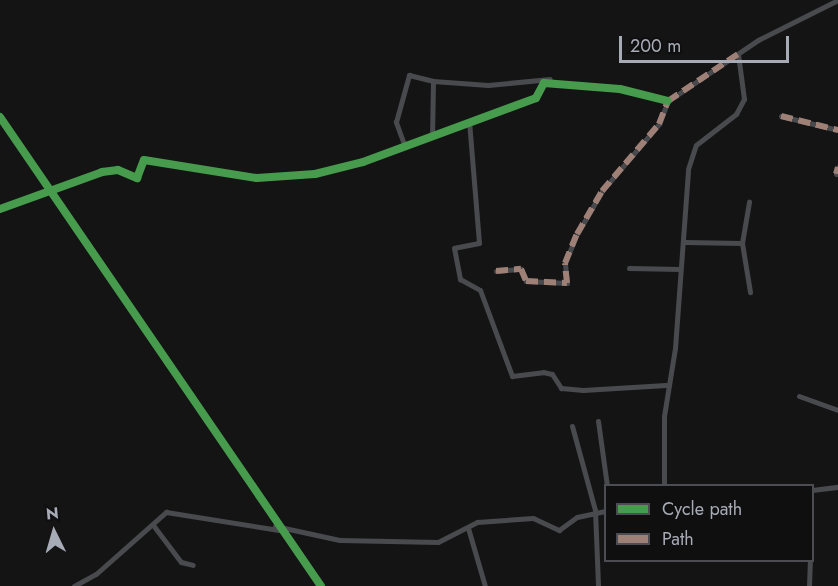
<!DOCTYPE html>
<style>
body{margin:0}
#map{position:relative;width:838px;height:586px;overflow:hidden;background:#141415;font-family:Jost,sans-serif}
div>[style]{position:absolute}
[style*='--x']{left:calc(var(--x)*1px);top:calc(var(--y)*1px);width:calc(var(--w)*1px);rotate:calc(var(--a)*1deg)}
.minor>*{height:5px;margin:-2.5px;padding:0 2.5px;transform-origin:2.5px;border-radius:2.5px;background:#494a4d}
.quiet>*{height:6px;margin-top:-3px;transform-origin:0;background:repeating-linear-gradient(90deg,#9e8076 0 12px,transparent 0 18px)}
.cycleway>*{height:8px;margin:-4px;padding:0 4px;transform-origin:4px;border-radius:4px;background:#469c4c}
span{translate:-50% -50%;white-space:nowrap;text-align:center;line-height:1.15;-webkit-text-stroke:5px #0f0f10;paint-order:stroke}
.legend{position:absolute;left:604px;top:484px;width:210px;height:78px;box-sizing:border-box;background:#0f0f10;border:2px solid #4c4d52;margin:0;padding:8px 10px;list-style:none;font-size:18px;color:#a7abb5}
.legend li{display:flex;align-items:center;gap:12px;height:30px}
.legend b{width:30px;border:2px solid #4c4d52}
.north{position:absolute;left:24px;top:502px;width:60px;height:60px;-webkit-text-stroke:4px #0f0f10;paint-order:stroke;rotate:355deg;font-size:16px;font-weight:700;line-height:24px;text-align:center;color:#a7abb5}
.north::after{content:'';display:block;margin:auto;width:21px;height:27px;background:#a7abb5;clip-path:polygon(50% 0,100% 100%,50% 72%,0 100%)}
.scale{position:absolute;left:619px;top:36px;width:170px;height:27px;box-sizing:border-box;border:3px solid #a7abb5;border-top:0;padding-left:8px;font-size:18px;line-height:21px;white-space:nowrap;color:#a7abb5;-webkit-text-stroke:4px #0f0f10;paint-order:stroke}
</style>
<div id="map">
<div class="minor">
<div style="--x:433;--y:81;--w:55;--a:4.2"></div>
<div style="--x:488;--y:85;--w:62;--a:-5.5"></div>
<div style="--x:781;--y:116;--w:59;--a:13.8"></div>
<div style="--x:0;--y:117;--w:568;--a:55.61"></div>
<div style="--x:469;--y:121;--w:122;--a:85.3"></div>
<div style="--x:479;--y:243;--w:25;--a:169"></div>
<div style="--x:454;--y:248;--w:32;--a:79"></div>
<div style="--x:460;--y:279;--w:23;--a:29"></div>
<div style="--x:480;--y:290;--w:92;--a:69.6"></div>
<div style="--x:512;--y:376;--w:31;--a:-7"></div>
<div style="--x:543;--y:372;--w:9;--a:13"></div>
<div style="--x:552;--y:374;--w:17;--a:57"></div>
<div style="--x:561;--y:388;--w:22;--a:5"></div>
<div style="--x:583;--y:390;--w:83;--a:-3.4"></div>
<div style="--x:405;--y:147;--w:27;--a:-110"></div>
<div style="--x:396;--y:122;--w:49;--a:-74.5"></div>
<div style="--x:409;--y:75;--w:25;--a:14"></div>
<div style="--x:433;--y:81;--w:55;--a:91"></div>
<div style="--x:836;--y:174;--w:7;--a:-74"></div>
<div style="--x:0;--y:209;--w:109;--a:-19.9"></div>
<div style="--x:102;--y:172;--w:16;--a:-7"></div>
<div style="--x:118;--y:170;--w:21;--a:23"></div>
<div style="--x:137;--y:178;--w:19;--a:-69"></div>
<div style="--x:144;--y:160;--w:114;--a:9.1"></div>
<div style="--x:257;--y:178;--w:58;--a:-3.9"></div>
<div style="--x:315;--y:174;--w:49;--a:-14"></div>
<div style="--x:363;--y:162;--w:184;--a:-20.3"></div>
<div style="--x:536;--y:98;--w:17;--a:-62"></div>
<div style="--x:544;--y:83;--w:76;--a:4.5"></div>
<div style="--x:620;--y:89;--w:49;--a:14"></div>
<div style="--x:684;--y:242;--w:58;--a:1"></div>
<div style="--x:742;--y:243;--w:50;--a:80.7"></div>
<div style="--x:742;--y:243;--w:42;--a:-80.3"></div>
<div style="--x:629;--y:268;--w:51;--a:1.1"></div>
<div style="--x:496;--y:271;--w:25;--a:-5"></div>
<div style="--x:521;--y:269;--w:13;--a:67"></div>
<div style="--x:526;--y:281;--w:41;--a:2.8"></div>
<div style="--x:567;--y:283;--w:20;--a:-96"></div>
<div style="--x:565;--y:263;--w:31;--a:-68"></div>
<div style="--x:577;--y:234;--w:50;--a:-59.8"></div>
<div style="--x:602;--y:191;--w:88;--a:-49.6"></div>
<div style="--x:659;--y:124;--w:25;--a:-69"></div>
<div style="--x:668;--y:101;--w:109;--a:-34.1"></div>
<div style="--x:758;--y:40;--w:89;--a:-26.6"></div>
<div style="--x:799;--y:396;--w:41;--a:19.7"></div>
<div style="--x:598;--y:421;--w:66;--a:82.1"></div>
<div style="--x:572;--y:426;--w:87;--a:74.7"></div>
<div style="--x:595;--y:510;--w:76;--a:87.7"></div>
<div style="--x:664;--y:486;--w:70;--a:-90"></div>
<div style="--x:664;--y:416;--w:69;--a:-80.8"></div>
<div style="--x:675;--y:348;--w:179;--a:-85.8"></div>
<div style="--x:688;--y:169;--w:25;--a:-72"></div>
<div style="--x:696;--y:145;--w:51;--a:-37.8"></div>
<div style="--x:736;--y:114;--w:17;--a:-62"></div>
<div style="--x:744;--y:99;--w:45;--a:-97.6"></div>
<div style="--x:812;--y:490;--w:26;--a:-7"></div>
<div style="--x:153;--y:525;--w:46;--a:52.9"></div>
<div style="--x:181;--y:562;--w:12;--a:14"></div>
<div style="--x:275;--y:526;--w:66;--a:12.2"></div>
<div style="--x:340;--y:540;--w:98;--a:1.2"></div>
<div style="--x:438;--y:542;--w:44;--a:-27.1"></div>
<div style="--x:477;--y:522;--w:56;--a:-4.1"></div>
<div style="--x:533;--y:518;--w:29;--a:25"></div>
<div style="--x:559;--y:530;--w:22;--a:-36"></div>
<div style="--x:577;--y:517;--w:30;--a:-12"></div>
<div style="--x:468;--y:528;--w:60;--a:73.7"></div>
<div style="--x:74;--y:586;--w:25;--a:-29"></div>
<div style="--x:96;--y:574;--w:94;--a:-41.5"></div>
<div style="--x:166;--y:512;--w:114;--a:9.1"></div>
<div style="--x:809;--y:586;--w:26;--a:-88"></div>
</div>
<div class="quiet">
<div style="--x:781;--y:116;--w:59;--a:13.8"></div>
<div style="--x:836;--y:174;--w:7;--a:-74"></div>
<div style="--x:496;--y:271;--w:25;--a:-5"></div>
<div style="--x:521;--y:269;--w:13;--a:67"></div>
<div style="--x:526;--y:281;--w:41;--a:2.8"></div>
<div style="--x:567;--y:283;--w:20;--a:-96"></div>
<div style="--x:565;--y:263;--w:31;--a:-68"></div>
<div style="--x:577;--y:234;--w:50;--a:-59.8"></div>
<div style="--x:602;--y:191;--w:88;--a:-49.6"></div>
<div style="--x:659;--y:124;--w:25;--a:-69"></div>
<div style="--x:668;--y:101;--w:84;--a:-33.9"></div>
</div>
<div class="cycleway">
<div style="--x:0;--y:117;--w:568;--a:55.61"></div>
<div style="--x:0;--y:209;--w:109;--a:-19.9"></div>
<div style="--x:102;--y:172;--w:16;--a:-7"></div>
<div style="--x:118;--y:170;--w:21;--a:23"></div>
<div style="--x:137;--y:178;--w:19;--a:-69"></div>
<div style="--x:144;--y:160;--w:114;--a:9.1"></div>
<div style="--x:257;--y:178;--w:58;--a:-3.9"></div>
<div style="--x:315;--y:174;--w:49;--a:-14"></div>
<div style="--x:363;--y:162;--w:184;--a:-20.3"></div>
<div style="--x:536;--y:98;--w:17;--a:-62"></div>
<div style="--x:544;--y:83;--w:76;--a:4.5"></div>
<div style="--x:620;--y:89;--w:49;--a:14"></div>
</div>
<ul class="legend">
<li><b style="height:8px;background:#469c4c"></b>Cycle path</li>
<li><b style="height:8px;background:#9e8076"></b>Path</li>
</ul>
<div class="north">N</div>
<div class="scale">200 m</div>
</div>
